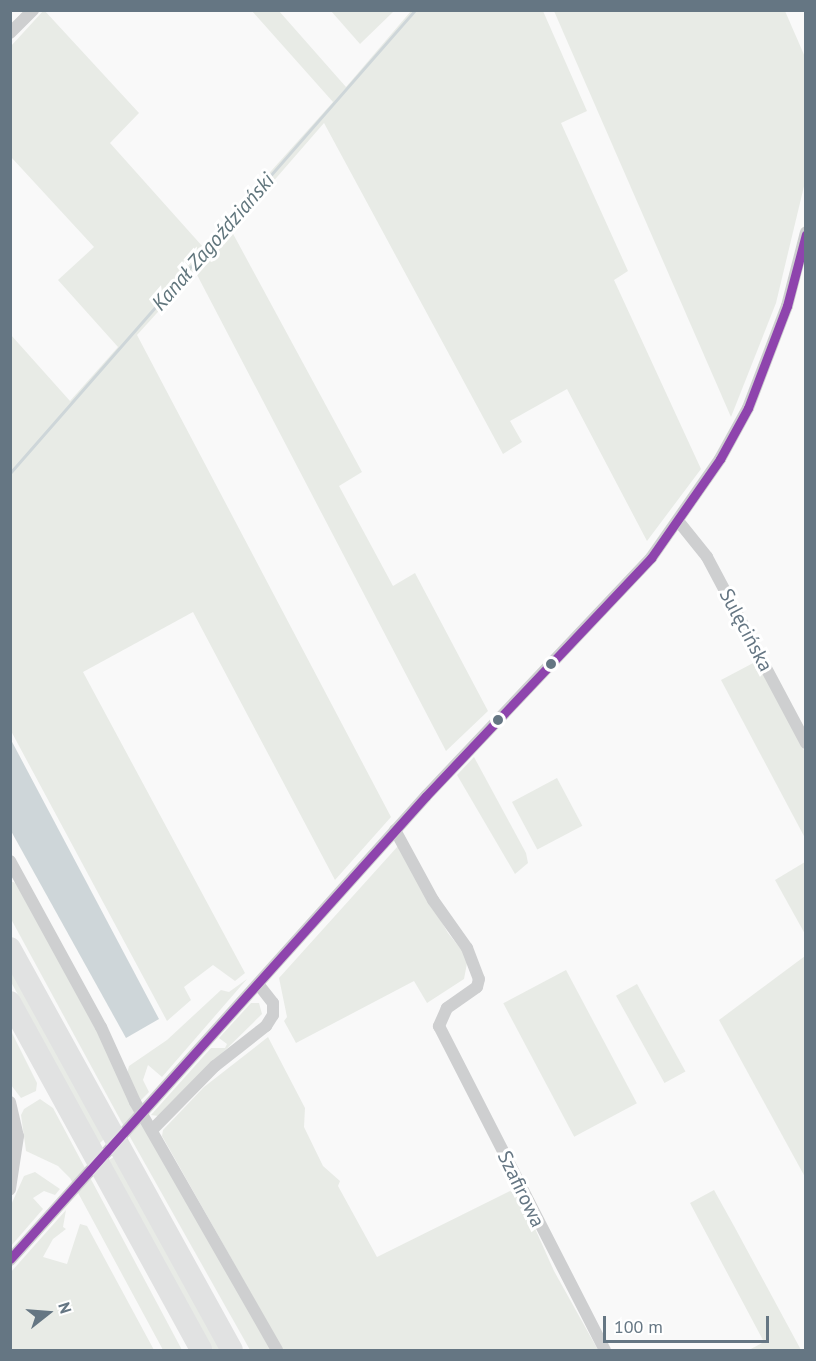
<!DOCTYPE html>
<meta charset="utf-8">
<style>
body{margin:0}
#map{position:relative;width:816px;height:1361px;overflow:hidden;background:#f9f9f9;font-family:"PT Sans",sans-serif}
div>[style]{position:absolute}
[style*='--x']{left:calc(var(--x)*1px);top:calc(var(--y)*1px);width:calc(var(--w)*1px);rotate:calc(var(--a)*1deg)}
.green>*{inset:0;background:#e8ebe6;transform-origin:0 0}
.water>*{inset:0;background:#ced6d9}
.stream>*{height:3px;margin:-1.5px;padding:0 1.5px;transform-origin:1.5px;border-radius:1.5px;background:#ced6d9}
.minor>*{height:12px;margin:-6px;padding:0 6px;transform-origin:6px;border-radius:6px;background:#cecfd0}
.motorway>*{height:22px;margin:-11px;padding:0 11px;transform-origin:11px;border-radius:11px;background:#e1e2e2}
.bus-1>*{height:9px;margin:-4.5px;padding:0 4.5px;transform-origin:4.5px;border-radius:4.5px;background:#8e44ad}
.dots>*{width:16px;height:16px;translate:-50% -50%;box-sizing:border-box;border:3px solid #fff;border-radius:50%}
span{translate:-50% -50%;white-space:nowrap;text-align:center;line-height:1.15;-webkit-text-stroke:6px #fff;paint-order:stroke}
.street-label{font-size:20px;color:#657683}
.water-label{font-size:21px;color:#60757c;font-style:italic}
.frame{position:absolute;inset:0;border:12px solid #657683;pointer-events:none}
.north{position:absolute;left:18px;top:1283px;width:60px;height:60px;-webkit-text-stroke:4px #fff;paint-order:stroke;rotate:73deg;font-size:16px;font-weight:700;line-height:24px;text-align:center;color:#657683}
.north::after{content:'';display:block;margin:auto;width:21px;height:27px;background:#657683;clip-path:polygon(50% 0,100% 100%,50% 72%,0 100%)}
.scale{position:absolute;left:603px;top:1316px;width:166px;height:27px;box-sizing:border-box;border:3px solid #657683;border-top:0;padding-left:8px;font-size:18px;line-height:21px;white-space:nowrap;color:#657683;-webkit-text-stroke:4px #fff;paint-order:stroke}
</style>
<div id="map">
<div class="green">
<div style="clip-path:polygon(44px 10px,139px 113px,110px 143px,203px 247px,333px 102px,252px 11px,279px 11px,346px 87px,411px 11px,543px 11px,587px 111px,561px 123px,628px 271px,614px 280px,701px 469px,647px 541px,567px 389px,510px 421px,522px 442px,503px 454px,324px 123px,231px 230px,362px 472px,339px 486px,393px 586px,415px 573px,488px 711px,446px 751px,195px 271px,137px 335px,391px 817px,335px 880px,193px 612px,83px 672px,245px 973px,235px 981px,213px 965px,184px 987px,191px 1000px,167px 1021px,11px 731px,11px 335px,70px 401px,118px 347px,58px 280px,94px 247px,11px 157px,11px 46px)"></div>
<div style="clip-path:polygon(331px 11px,394px 11px,360px 44px)"></div>
<div style="clip-path:polygon(554px 11px,785px 11px,805px 57px,805px 182px,776px 303px,731px 417px)"></div>
<div style="clip-path:polygon(757px 661px,805px 752px,805px 838px,721px 680px)"></div>
<div style="clip-path:polygon(474px 757px,526px 853px,528px 863px,515px 874px,457px 775px)"></div>
<div style="left:557px;top:778px;width:54px;height:51px;rotate:62deg"></div>
<div style="clip-path:polygon(398px 846px,448px 933px,468px 958px,464px 979px,427px 1003px,414px 981px,296px 1043px,284px 1021px,287px 1017px,279px 978px)"></div>
<div style="clip-path:polygon(805px 862px,805px 934px,775px 880px)"></div>
<div style="clip-path:polygon(10px 881px,16px 883px,271px 1350px,250px 1350px,121px 1121px,11px 919px)"></div>
<div style="clip-path:polygon(805px 956px,805px 1177px,719px 1020px)"></div>
<div style="clip-path:polygon(10px 969px,104px 1139px,99px 1144px,11px 982px)"></div>
<div style="left:566px;top:970px;width:151px;height:71px;rotate:62deg"></div>
<div style="clip-path:polygon(247px 979px,162px 1077px,148px 1065px,143px 1080px,149px 1092px,140px 1101px,127px 1074px,129px 1066px,167px 1040px,221px 990px,229px 992px)"></div>
<div style="left:637px;top:984px;width:100px;height:24px;rotate:61deg"></div>
<div style="clip-path:polygon(251px 1003px,259px 1003px,262px 1014px,158px 1116px,151px 1115px,211px 1048px,225px 1048px,227px 1044px,219px 1038px)"></div>
<div style="clip-path:polygon(11px 1031px,37px 1083px,36px 1091px,21px 1098px,11px 1085px)"></div>
<div style="clip-path:polygon(268px 1037px,305px 1108px,304px 1127px,323px 1166px,340px 1181px,338px 1186px,377px 1257px,510px 1191px,520px 1195px,554px 1271px,598px 1350px,283px 1350px,162px 1136px,163px 1130px,204px 1087px)"></div>
<div style="clip-path:polygon(40px 1099px,53px 1108px,182px 1350px,163px 1350px,70px 1178px,58px 1166px,26px 1151px,21px 1115px,24px 1109px)"></div>
<div style="left:114px;top:1157px;width:220px;height:7px;rotate:61deg"></div>
<div style="clip-path:polygon(35px 1172px,60px 1189px,55px 1195px,44px 1191px,33px 1198px,43px 1209px,11px 1246px,11px 1205px,24px 1176px)"></div>
<div style="clip-path:polygon(714px 1190px,734px 1226px,801px 1350px,749px 1350px,764px 1342px,690px 1203px)"></div>
<div style="clip-path:polygon(66px 1210px,63px 1227px,66px 1229px,53px 1239px,43px 1257px,67px 1264px,80px 1224px,87px 1226px,154px 1350px,11px 1350px,11px 1272px)"></div>
</div>
<div class="water">
<div style="clip-path:polygon(10px 738px,159px 1019px,126px 1038px,11px 831px)"></div>
</div>
<div class="stream">
<div style="--x:10;--y:473;--w:615;--a:-48.82"></div>
</div>
<div class="minor">
<div style="--x:10;--y:33;--w:33;--a:-45"></div>
<div style="--x:679;--y:522;--w:45;--a:51.3"></div>
<div style="--x:707;--y:557;--w:211;--a:62"></div>
<div style="--x:395;--y:830;--w:80;--a:61.5"></div>
<div style="--x:433;--y:900;--w:59;--a:54.7"></div>
<div style="--x:467;--y:948;--w:33;--a:69"></div>
<div style="--x:479;--y:979;--w:8;--a:104"></div>
<div style="--x:477;--y:987;--w:37;--a:145"></div>
<div style="--x:447;--y:1008;--w:20;--a:114"></div>
<div style="--x:439;--y:1026;--w:364;--a:62.9"></div>
<div style="--x:10;--y:861;--w:189;--a:61.3"></div>
<div style="--x:101;--y:1027;--w:82;--a:65.6"></div>
<div style="--x:135;--y:1102;--w:286;--a:60.2"></div>
<div style="--x:10;--y:1102;--w:35;--a:77"></div>
<div style="--x:18;--y:1136;--w:54;--a:98.6"></div>
<div style="--x:152;--y:1130;--w:90;--a:-45.5"></div>
<div style="--x:215;--y:1066;--w:65;--a:-38.1"></div>
<div style="--x:266;--y:1026;--w:13;--a:-58"></div>
<div style="--x:273;--y:1015;--w:12;--a:-90"></div>
<div style="--x:273;--y:1003;--w:24;--a:-128"></div>
<div style="--x:10;--y:1260;--w:623;--a:-48.12"></div>
<div style="--x:426;--y:796;--w:328;--a:-46.6"></div>
<div style="--x:651;--y:558;--w:121;--a:-55.1"></div>
<div style="--x:720;--y:459;--w:58;--a:-61.2"></div>
<div style="--x:748;--y:408;--w:109;--a:-69.1"></div>
<div style="--x:787;--y:306;--w:76;--a:-75.6"></div>
</div>
<div class="motorway">
<div style="--x:10;--y:948;--w:459;--a:61.1"></div>
<div style="--x:10;--y:1002;--w:397;--a:61.2"></div>
</div>
<div class="bus-1">
<div style="--x:10;--y:1259;--w:622;--a:-48.06"></div>
<div style="--x:426;--y:796;--w:328;--a:-46.6"></div>
<div style="--x:651;--y:558;--w:121;--a:-55.1"></div>
<div style="--x:720;--y:459;--w:58;--a:-61.2"></div>
<div style="--x:748;--y:408;--w:109;--a:-69.1"></div>
<div style="--x:787;--y:306;--w:74;--a:-75.2"></div>
</div>
<div class="dots">
<div style="left:551px;top:664px;background:#657683"></div>
<div style="left:498px;top:720px;background:#657683"></div>
</div>
<div class="street-label">
<span style="left:746px;top:630px;rotate:62deg">Sulęcińska</span>
<span style="left:521px;top:1189px;rotate:64deg">Szafirowa</span>
</div>
<div class="water-label">
<span style="left:213px;top:242px;rotate:-49deg">Kanał Zagoździański</span>
</div>
<div class="frame"></div>
<div class="north">N</div>
<div class="scale">100 m</div>
</div>
